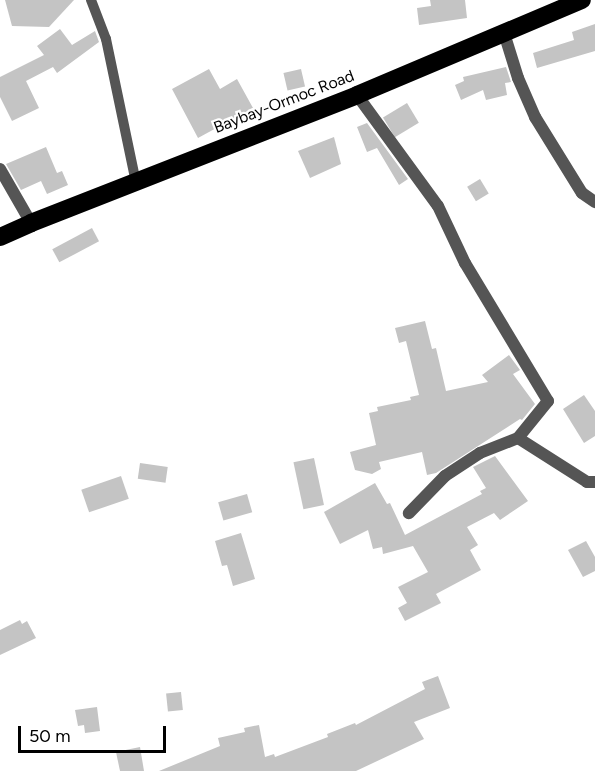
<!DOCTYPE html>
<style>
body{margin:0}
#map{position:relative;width:595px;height:771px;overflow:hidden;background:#fff;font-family:Figtree,sans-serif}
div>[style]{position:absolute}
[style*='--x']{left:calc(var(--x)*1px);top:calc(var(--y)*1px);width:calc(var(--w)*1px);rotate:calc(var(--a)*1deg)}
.building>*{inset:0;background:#c4c4c4;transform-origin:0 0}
.lane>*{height:10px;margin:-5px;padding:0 5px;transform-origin:5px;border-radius:5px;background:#555}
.street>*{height:12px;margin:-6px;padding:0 6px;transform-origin:6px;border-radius:6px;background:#555}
.highway>*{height:18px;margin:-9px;padding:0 9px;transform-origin:9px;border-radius:9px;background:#000}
span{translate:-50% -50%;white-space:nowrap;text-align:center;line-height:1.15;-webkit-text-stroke:4.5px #fff;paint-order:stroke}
.street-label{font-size:16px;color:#000}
.scale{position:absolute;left:18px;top:726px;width:148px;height:27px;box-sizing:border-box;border:3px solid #000;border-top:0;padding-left:8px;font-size:18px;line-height:21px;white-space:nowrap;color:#000;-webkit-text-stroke:4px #fff;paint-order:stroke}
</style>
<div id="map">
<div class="building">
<div style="clip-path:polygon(5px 0,74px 0,49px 27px,12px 26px)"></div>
<div style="clip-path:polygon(430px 0,465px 0,467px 18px,419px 25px,417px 8px,431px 6px)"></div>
<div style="clip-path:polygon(595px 24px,595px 51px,537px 68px,533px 53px,574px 40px,572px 32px)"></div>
<div style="clip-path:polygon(60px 29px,72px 45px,95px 31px,99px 42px,57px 73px,53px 67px,26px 81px,39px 108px,12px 121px,0 97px,0 77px,44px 55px,37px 46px)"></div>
<div style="clip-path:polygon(506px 67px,511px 82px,505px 83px,507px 95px,486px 100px,483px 90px,461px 100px,455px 85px,464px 81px,463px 77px)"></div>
<div style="clip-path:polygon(209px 69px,220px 89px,237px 79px,253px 108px,198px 138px,172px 89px)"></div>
<div style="left:301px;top:69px;width:18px;height:18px;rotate:77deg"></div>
<div style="left:407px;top:103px;width:23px;height:28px;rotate:59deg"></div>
<div style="clip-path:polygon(367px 123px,408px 179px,399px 185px,377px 148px,367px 152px,357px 127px)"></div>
<div style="clip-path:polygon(334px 137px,341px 164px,310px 178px,298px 151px)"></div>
<div style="clip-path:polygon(46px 147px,57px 173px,62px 171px,68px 185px,47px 194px,41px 181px,21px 190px,6px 164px)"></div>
<div style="left:480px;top:179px;width:17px;height:15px;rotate:59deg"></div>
<div style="left:92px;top:228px;width:15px;height:45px;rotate:62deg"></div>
<div style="clip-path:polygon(425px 321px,432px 349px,436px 348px,446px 391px,488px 382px,482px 375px,509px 355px,520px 370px,513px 374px,535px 404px,522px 420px,520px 419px,436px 473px,427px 475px,422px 452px,379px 462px,381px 469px,372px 474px,355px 470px,350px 452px,376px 445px,369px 413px,378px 411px,377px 407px,411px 400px,410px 397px,419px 395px,406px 341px,399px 343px,395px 328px)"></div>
<div style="clip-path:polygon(584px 395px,595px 411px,595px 436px,584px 443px,563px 409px)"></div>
<div style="clip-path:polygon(495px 456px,528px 501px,500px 520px,494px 513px,467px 527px,478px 545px,470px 550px,481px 570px,436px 594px,441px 603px,405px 621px,398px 608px,407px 603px,398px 587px,428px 572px,413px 546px,383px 554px,382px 547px,373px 549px,368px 530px,340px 544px,324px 512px,375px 483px,387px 504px,390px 503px,405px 535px,482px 494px,480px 491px,486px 488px,473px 467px)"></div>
<div style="left:314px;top:458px;width:48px;height:21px;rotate:78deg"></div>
<div style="left:140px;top:463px;width:28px;height:16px;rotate:8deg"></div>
<div style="left:121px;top:476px;width:24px;height:42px;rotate:71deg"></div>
<div style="left:247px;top:494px;width:19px;height:30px;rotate:74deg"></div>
<div style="clip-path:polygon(241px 533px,255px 579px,233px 586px,227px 565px,222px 566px,215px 541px)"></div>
<div style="clip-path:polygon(586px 541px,595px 557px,595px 571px,583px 577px,568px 550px)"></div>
<div style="clip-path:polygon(20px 620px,22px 624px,27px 621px,36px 638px,0 655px,0 630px)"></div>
<div style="clip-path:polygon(438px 676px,450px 708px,414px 722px,424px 739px,356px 771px,159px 771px,220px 746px,218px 738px,245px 732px,244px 728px,259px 725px,265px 757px,274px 754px,275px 757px,328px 737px,327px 734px,355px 723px,356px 725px,425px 689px,422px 682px)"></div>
<div style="left:181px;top:692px;width:18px;height:15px;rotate:84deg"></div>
<div style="clip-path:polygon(97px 707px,100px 731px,85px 733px,84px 725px,78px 726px,75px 710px)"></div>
<div style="clip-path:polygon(140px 747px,144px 771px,120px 771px,116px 752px)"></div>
</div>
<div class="lane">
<div style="--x:91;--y:0;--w:42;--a:69"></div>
<div style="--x:106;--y:39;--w:146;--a:78.2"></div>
</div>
<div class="street">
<div style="--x:504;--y:33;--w:47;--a:72.7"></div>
<div style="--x:518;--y:78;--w:43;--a:66.4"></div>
<div style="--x:535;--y:117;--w:89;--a:58.3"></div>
<div style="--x:582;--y:193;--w:16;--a:35"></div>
<div style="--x:357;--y:95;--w:137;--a:53.9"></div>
<div style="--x:438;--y:206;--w:63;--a:64.7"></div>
<div style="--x:465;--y:263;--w:161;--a:59"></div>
<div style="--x:548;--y:401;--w:48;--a:129"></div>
<div style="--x:518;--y:438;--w:41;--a:158.5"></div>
<div style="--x:480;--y:453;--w:42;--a:146.7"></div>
<div style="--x:445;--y:476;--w:52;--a:134.2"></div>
<div style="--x:0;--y:169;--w:62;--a:60.1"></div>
<div style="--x:518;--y:438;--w:82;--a:32.5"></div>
<div style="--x:587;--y:482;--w:8;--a:0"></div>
</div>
<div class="highway">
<div style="--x:0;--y:237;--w:34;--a:-24"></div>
<div style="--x:31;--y:223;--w:350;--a:-21.4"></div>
<div style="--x:357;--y:95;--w:244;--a:-22.9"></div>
</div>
<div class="street-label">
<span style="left:284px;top:102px;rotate:-21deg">Baybay-Ormoc Road</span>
</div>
<div class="scale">50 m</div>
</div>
